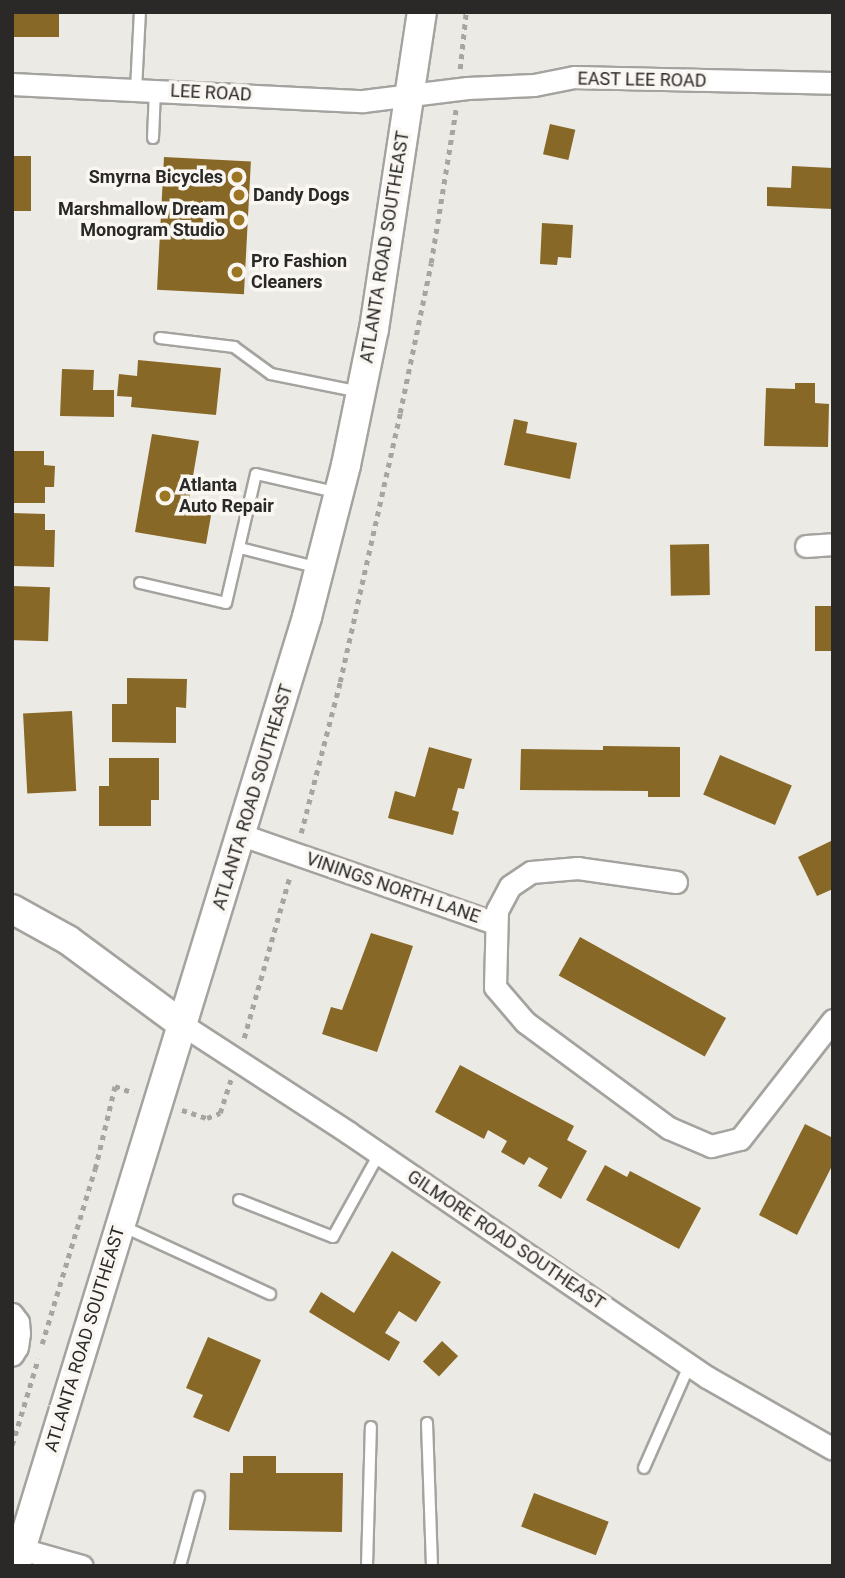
<!DOCTYPE html>
<style>
body{margin:0}
#map{position:relative;width:845px;height:1578px;overflow:hidden;background:#eceae5;font-family:Roboto,sans-serif}
div>[style]{position:absolute}
[style*='--x']{left:calc(var(--x)*1px);top:calc(var(--y)*1px);width:calc(var(--w)*1px);rotate:calc(var(--a)*1deg)}
.building>*{inset:0;background:#886826;transform-origin:0 0}
.path>*{height:4.5px;margin-top:-2.25px;transform-origin:0;background:repeating-linear-gradient(90deg,#a7a5a1 0 5px,transparent 0 10px)}
.roads{filter:drop-shadow(2px 0 #a5a39f) drop-shadow(-2px 0 #a5a39f) drop-shadow(0 2px #a5a39f) drop-shadow(0 -2px #a5a39f)}
.lane>*{height:10px;margin:-5px;padding:0 5px;transform-origin:5px;border-radius:5px;background:#fff}
.street>*{height:21px;margin:-10.5px;padding:0 10.5px;transform-origin:10.5px;border-radius:10.5px;background:#fff}
.secondary>*{height:28px;margin:-14px;padding:0 14px;transform-origin:14px;border-radius:14px;background:#fff}
.dots>*{width:19px;height:19px;translate:-50% -50%;box-sizing:border-box;border:4px solid #faf7f3;border-radius:50%}
span{translate:-50% -50%;white-space:nowrap;text-align:center;line-height:1.15;-webkit-text-stroke:7px #faf7f3;paint-order:stroke}
.street-label{font-size:18px;color:#2a2927}
.poi-label{font-size:18px;color:#2a2927;font-weight:700}
.right{translate:-100% -50%;text-align:right}
.left{translate:0 -50%;text-align:left}
.frame{position:absolute;inset:0;border:14px solid #2a2927;pointer-events:none}
</style>
<div id="map">
<div class="building">
<div style="left:12px;top:12px;width:47px;height:25px"></div>
<div style="left:550px;top:124px;width:26px;height:31px;rotate:13deg"></div>
<div style="left:12px;top:156px;width:19px;height:55px"></div>
<div style="left:164px;top:157px;width:87px;height:133px;rotate:3deg"></div>
<div style="clip-path:polygon(792px 166px,833px 168px,833px 209px,767px 206px,767px 187px,791px 188px)"></div>
<div style="clip-path:polygon(542px 223px,573px 225px,571px 258px,558px 257px,557px 265px,540px 264px)"></div>
<div style="clip-path:polygon(138px 360px,221px 368px,216px 415px,131px 407px,132px 397px,117px 396px,119px 374px,137px 376px)"></div>
<div style="clip-path:polygon(62px 369px,94px 370px,93px 390px,114px 390px,114px 417px,60px 416px)"></div>
<div style="clip-path:polygon(795px 383px,815px 383px,815px 403px,829px 404px,828px 447px,764px 446px,766px 388px,795px 389px)"></div>
<div style="clip-path:polygon(514px 419px,528px 422px,526px 433px,577px 443px,570px 479px,504px 465px)"></div>
<div style="clip-path:polygon(152px 434px,199px 441px,188px 505px,212px 510px,206px 544px,135px 532px)"></div>
<div style="clip-path:polygon(12px 451px,44px 451px,44px 465px,55px 466px,54px 487px,45px 487px,45px 503px,12px 503px)"></div>
<div style="clip-path:polygon(12px 513px,45px 514px,45px 530px,55px 530px,54px 567px,12px 566px)"></div>
<div style="left:709px;top:544px;width:51px;height:39px;rotate:89deg"></div>
<div style="left:12px;top:586px;width:38px;height:54px;rotate:2deg"></div>
<div style="left:833px;top:606px;width:45px;height:18px;rotate:90deg"></div>
<div style="clip-path:polygon(127px 678px,187px 679px,186px 708px,176px 707px,176px 743px,112px 742px,112px 704px,127px 704px)"></div>
<div style="left:72px;top:711px;width:80px;height:49px;rotate:87deg"></div>
<div style="clip-path:polygon(603px 746px,680px 747px,680px 797px,648px 797px,648px 791px,520px 790px,521px 749px,603px 750px)"></div>
<div style="clip-path:polygon(429px 747px,472px 759px,464px 789px,458px 788px,452px 810px,459px 812px,453px 835px,388px 818px,395px 791px,415px 797px)"></div>
<div style="left:720px;top:755px;width:78px;height:43px;rotate:23deg"></div>
<div style="clip-path:polygon(109px 758px,159px 758px,159px 800px,151px 800px,151px 826px,99px 826px,99px 786px,109px 786px)"></div>
<div style="clip-path:polygon(833px 840px,833px 889px,817px 896px,798px 857px)"></div>
<div style="clip-path:polygon(371px 933px,413px 946px,377px 1052px,322px 1034px,331px 1007px,342px 1010px)"></div>
<div style="left:580px;top:937px;width:167px;height:44px;rotate:29deg"></div>
<div style="clip-path:polygon(460px 1065px,574px 1126px,567px 1140px,587px 1151px,561px 1199px,538px 1186px,548px 1168px,529px 1157px,524px 1165px,501px 1152px,507px 1141px,488px 1130px,484px 1139px,435px 1112px)"></div>
<div style="clip-path:polygon(805px 1124px,833px 1138px,833px 1164px,797px 1235px,759px 1215px)"></div>
<div style="clip-path:polygon(605px 1165px,627px 1177px,630px 1171px,701px 1208px,679px 1249px,586px 1200px)"></div>
<div style="clip-path:polygon(392px 1251px,441px 1282px,416px 1322px,399px 1311px,385px 1333px,400px 1342px,389px 1361px,309px 1312px,321px 1292px,354px 1313px)"></div>
<div style="clip-path:polygon(208px 1337px,261px 1360px,229px 1432px,193px 1417px,203px 1395px,186px 1388px)"></div>
<div style="left:442px;top:1341px;width:22px;height:28px;rotate:43deg"></div>
<div style="clip-path:polygon(243px 1456px,276px 1456px,276px 1473px,343px 1473px,342px 1532px,229px 1530px,230px 1473px,243px 1473px)"></div>
<div style="left:534px;top:1493px;width:80px;height:36px;rotate:21deg"></div>
</div>
<div class="path">
<div style="--x:460;--y:69;--w:57;--a:-84"></div>
<div style="--x:301;--y:833;--w:156;--a:-75.5"></div>
<div style="--x:340;--y:682;--w:276;--a:-77.4"></div>
<div style="--x:400;--y:413;--w:153;--a:-78.3"></div>
<div style="--x:431;--y:263;--w:156;--a:-80.8"></div>
<div style="--x:244;--y:1038;--w:169;--a:-74.2"></div>
<div style="--x:182;--y:1110;--w:26;--a:18"></div>
<div style="--x:207;--y:1118;--w:14;--a:-21"></div>
<div style="--x:220;--y:1113;--w:35;--a:-72"></div>
<div style="--x:42;--y:1344;--w:183;--a:-73.2"></div>
<div style="--x:95;--y:1169;--w:85;--a:-76.5"></div>
<div style="--x:115;--y:1086;--w:20;--a:20"></div>
<div style="--x:12;--y:1445;--w:90;--a:-73.2"></div>
</div>
<div class="roads">
<div class="lane">
<div style="--x:136;--y:90;--w:78;--a:-87.1"></div>
<div style="--x:153;--y:138;--w:47;--a:-87.6"></div>
<div style="--x:160;--y:338;--w:75;--a:6.9"></div>
<div style="--x:234;--y:347;--w:46;--a:36.1"></div>
<div style="--x:271;--y:374;--w:91;--a:11.4"></div>
<div style="--x:240;--y:548;--w:81;--a:14.2"></div>
<div style="--x:140;--y:583;--w:88;--a:13.1"></div>
<div style="--x:226;--y:603;--w:132;--a:-76.9"></div>
<div style="--x:256;--y:474;--w:85;--a:12.9"></div>
<div style="--x:239;--y:1200;--w:101;--a:21.5"></div>
<div style="--x:333;--y:1237;--w:95;--a:-61"></div>
<div style="--x:122;--y:1226;--w:163;--a:24.7"></div>
<div style="--x:427;--y:1423;--w:143;--a:88"></div>
<div style="--x:644;--y:1468;--w:111;--a:-66.2"></div>
<div style="--x:180;--y:1566;--w:72;--a:-74.6"></div>
<div style="--x:367;--y:1566;--w:139;--a:-88.4"></div>
</div>
<div class="street">
<div style="--x:12;--y:84;--w:351;--a:2.8"></div>
<div style="--x:363;--y:101;--w:105;--a:-7.1"></div>
<div style="--x:467;--y:88;--w:67;--a:-2.6"></div>
<div style="--x:534;--y:85;--w:41;--a:-11.3"></div>
<div style="--x:574;--y:77;--w:259;--a:1.3"></div>
<div style="--x:806;--y:546;--w:27;--a:-4"></div>
<div style="--x:242;--y:835;--w:268;--a:19.2"></div>
<div style="--x:676;--y:882;--w:99;--a:-171.9"></div>
<div style="--x:578;--y:868;--w:47;--a:175.1"></div>
<div style="--x:531;--y:872;--w:25;--a:146"></div>
<div style="--x:510;--y:886;--w:27;--a:118"></div>
<div style="--x:497;--y:910;--w:77;--a:91.5"></div>
<div style="--x:495;--y:987;--w:46;--a:49.4"></div>
<div style="--x:525;--y:1022;--w:179;--a:36.4"></div>
<div style="--x:669;--y:1128;--w:46;--a:23.2"></div>
<div style="--x:711;--y:1146;--w:30;--a:-14"></div>
<div style="--x:740;--y:1139;--w:151;--a:-52"></div>
<div style="--x:183;--y:1025;--w:198;--a:33"></div>
<div style="--x:349;--y:1133;--w:433;--a:34.3"></div>
<div style="--x:707;--y:1377;--w:145;--a:29.7"></div>
<div style="--x:12;--y:1314;--w:10;--a:53"></div>
<div style="--x:18;--y:1322;--w:11;--a:85"></div>
<div style="--x:19;--y:1333;--w:14;--a:98"></div>
<div style="--x:17;--y:1347;--w:9;--a:122"></div>
<div style="--x:21;--y:1549;--w:63;--a:15.6"></div>
</div>
<div class="secondary">
<div style="--x:12;--y:909;--w:64;--a:29"></div>
<div style="--x:68;--y:940;--w:143;--a:36.5"></div>
<div style="--x:16;--y:1566;--w:993;--a:-72.95"></div>
<div style="--x:307;--y:617;--w:157;--a:-75.6"></div>
<div style="--x:346;--y:465;--w:139;--a:-78.4"></div>
<div style="--x:374;--y:329;--w:321;--a:-81.4"></div>
</div>
</div>
<div class="dots">
<div style="left:237px;top:177px;background:#9d7623"></div>
<div style="left:239px;top:195px;background:#9d7623"></div>
<div style="left:239px;top:220px;background:#9d7623"></div>
<div style="left:237px;top:272px;background:#9d7623"></div>
<div style="left:165px;top:496px;background:#9d7623"></div>
</div>
<div class="street-label">
<span style="left:642px;top:80px;rotate:1deg">EAST LEE ROAD</span>
<span style="left:211px;top:93px;rotate:3deg">LEE ROAD</span>
<span style="left:385px;top:247px;rotate:-81deg">ATLANTA ROAD SOUTHEAST</span>
<span style="left:253px;top:797px;rotate:-73deg">ATLANTA ROAD SOUTHEAST</span>
<span style="left:393px;top:888px;rotate:19deg">VININGS NORTH LANE</span>
<span style="left:506px;top:1240px;rotate:34deg">GILMORE ROAD SOUTHEAST</span>
<span style="left:85px;top:1339px;rotate:-73deg">ATLANTA ROAD SOUTHEAST</span>
</div>
<div class="poi-label">
<span class="right" style="left:223px;top:177px">Smyrna Bicycles</span>
<span class="left" style="left:253px;top:195px">Dandy Dogs</span>
<span class="right" style="left:225px;top:220px">Marshmallow Dream<br>Monogram Studio</span>
<span class="left" style="left:251px;top:272px">Pro Fashion<br>Cleaners</span>
<span class="left" style="left:179px;top:496px">Atlanta<br>Auto Repair</span>
</div>
<div class="frame"></div>
</div>
